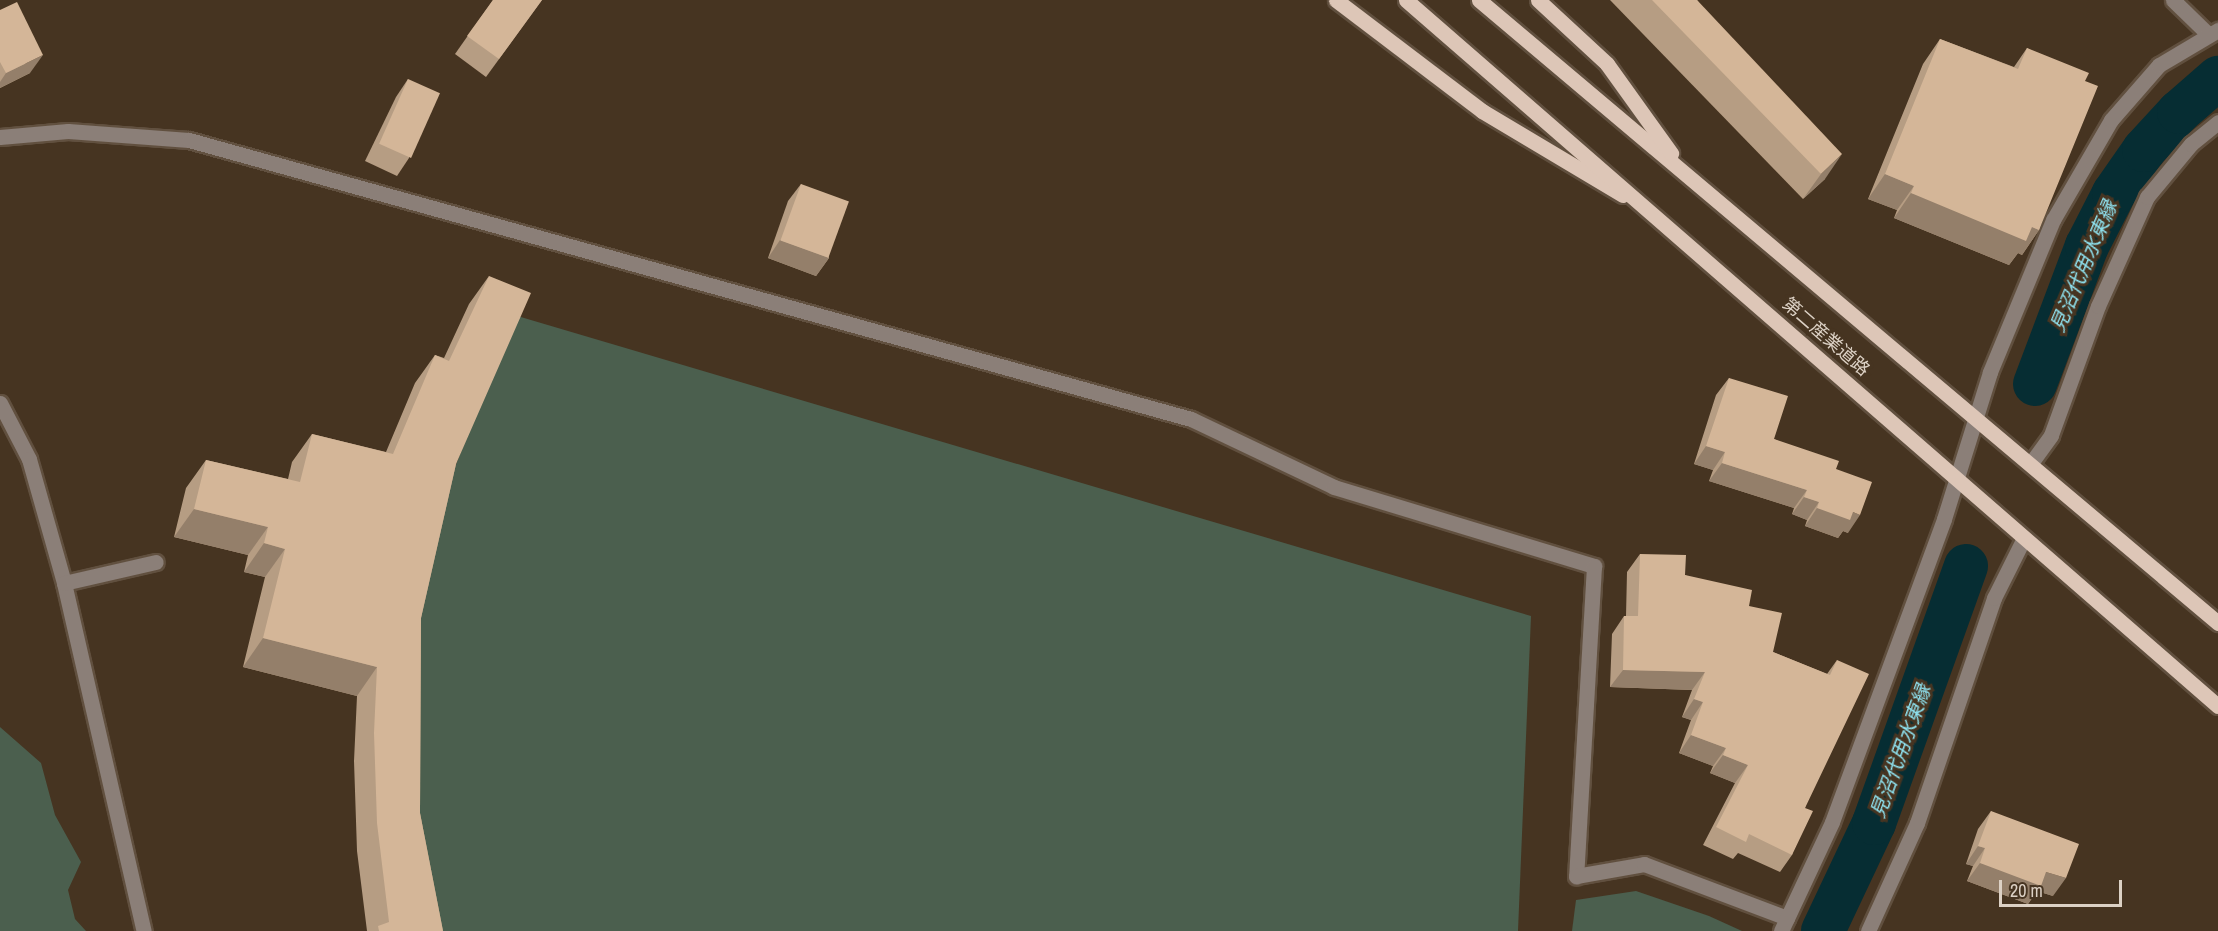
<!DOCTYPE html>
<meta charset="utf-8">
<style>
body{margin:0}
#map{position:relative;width:2218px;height:931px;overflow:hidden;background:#463421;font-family:"Archivo Narrow","Noto Sans JP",sans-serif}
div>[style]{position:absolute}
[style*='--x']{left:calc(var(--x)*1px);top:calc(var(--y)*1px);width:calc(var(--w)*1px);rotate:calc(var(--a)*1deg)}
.green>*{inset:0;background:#4b5f4e}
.canal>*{height:44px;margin:-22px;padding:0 22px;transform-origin:22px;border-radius:22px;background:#062d33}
.roads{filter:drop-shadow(2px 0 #61503f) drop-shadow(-2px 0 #61503f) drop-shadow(0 2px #61503f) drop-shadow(0 -2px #61503f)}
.minor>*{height:15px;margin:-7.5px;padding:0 7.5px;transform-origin:7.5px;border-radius:7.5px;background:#8b7f78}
.major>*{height:15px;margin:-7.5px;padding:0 7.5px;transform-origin:7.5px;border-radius:7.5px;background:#ddc6b7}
.wall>*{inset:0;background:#b69d83}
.shaded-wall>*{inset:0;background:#947f6a}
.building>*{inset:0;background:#d4b698;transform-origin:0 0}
span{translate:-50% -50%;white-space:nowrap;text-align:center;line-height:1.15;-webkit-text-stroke:6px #463421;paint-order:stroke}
.street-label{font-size:18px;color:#dcd1c5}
.water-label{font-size:20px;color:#8fe3f1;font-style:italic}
.scale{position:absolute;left:1999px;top:880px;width:123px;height:27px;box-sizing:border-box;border:3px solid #dcd1c5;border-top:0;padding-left:8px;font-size:18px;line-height:21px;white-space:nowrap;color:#dcd1c5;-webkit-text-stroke:4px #463421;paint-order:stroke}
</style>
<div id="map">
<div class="green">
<div style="clip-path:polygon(514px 315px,1531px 616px,1518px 931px,416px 931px,417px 565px)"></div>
<div style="clip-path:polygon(0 727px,41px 763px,55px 815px,81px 862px,68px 890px,75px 919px,86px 931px,0 931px)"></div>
<div style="clip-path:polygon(1636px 891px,1709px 916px,1742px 931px,1572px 931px,1576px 900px)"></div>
</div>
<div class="canal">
<div style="--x:2035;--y:384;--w:147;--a:-69.4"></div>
<div style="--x:2087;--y:246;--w:59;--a:-63"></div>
<div style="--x:2114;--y:193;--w:52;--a:-55.1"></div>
<div style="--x:2144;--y:150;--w:52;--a:-47.4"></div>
<div style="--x:2179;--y:112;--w:52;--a:-41.1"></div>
<div style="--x:1823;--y:931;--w:119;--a:-64.7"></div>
<div style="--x:1874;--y:823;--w:273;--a:-70.3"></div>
</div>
<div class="roads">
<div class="minor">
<div style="--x:2173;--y:0;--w:49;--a:44.2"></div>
<div style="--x:0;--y:137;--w:68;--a:-5"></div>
<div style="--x:68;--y:131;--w:121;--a:4.3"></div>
<div style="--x:189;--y:140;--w:1040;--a:15.56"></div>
<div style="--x:1191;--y:419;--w:158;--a:25.4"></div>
<div style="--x:1334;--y:487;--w:272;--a:16.9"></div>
<div style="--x:1594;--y:566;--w:311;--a:93.3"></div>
<div style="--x:1576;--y:876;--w:69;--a:-10"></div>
<div style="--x:1644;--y:864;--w:153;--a:20.7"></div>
<div style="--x:0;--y:403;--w:63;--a:62.6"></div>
<div style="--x:29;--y:459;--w:129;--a:74.2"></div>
<div style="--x:64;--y:583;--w:357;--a:77.1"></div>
<div style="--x:2031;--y:463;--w:34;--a:-54"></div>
<div style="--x:2051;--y:435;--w:137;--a:-70"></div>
<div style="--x:2098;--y:306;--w:120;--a:-65.8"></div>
<div style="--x:2147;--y:197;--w:69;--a:-50.3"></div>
<div style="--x:2191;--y:144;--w:35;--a:-39"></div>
<div style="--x:64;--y:583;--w:94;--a:-12.9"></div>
<div style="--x:1781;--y:931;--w:120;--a:-64.9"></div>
<div style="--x:1832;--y:822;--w:323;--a:-69.7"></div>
<div style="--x:1944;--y:519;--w:154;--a:-72.6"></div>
<div style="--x:1990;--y:372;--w:165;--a:-67.5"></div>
<div style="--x:2053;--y:220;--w:116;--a:-59.9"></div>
<div style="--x:2111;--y:120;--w:73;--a:-48.9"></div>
<div style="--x:2159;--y:65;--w:69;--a:-30.7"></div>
<div style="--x:1868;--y:931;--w:119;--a:-65.6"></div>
<div style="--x:1917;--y:823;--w:238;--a:-71.1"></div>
<div style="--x:1994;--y:598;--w:67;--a:-63.4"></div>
</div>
<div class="major">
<div style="--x:1336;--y:0;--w:183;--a:37.2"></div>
<div style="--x:1482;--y:111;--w:164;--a:30.8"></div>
<div style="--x:1406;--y:0;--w:1076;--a:41.01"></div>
<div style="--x:1479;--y:0;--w:967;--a:40.13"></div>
<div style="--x:1538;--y:0;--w:94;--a:42.8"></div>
<div style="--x:1607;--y:64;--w:110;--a:54.3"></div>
</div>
</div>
<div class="wall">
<div style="clip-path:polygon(493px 0,542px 0,486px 77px,455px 54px)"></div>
<div style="clip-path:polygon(1610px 0,1697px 0,1825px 179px,1803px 199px)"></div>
<div style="clip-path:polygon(0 10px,30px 73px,0 88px)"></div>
<div style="clip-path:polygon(1940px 39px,2014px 67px,2027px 48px,2085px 81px,2039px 230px,2022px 255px,2018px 253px,2009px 265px,1894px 218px,1897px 210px,1868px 199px,1923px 64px)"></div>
<div style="clip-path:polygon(408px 79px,409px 158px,397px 176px,365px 161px,396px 97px)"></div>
<div style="clip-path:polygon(801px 184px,829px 258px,816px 276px,768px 258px,788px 201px)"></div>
<div style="clip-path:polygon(489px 276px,456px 464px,421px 618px,420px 813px,443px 931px,367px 931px,357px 851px,354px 761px,357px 696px,243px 667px,265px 577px,244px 572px,248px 555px,174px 537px,186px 488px,206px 460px,288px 479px,292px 462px,312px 434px,386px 452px,415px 383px,435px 355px,444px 358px,469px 304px)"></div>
<div style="clip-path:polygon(1729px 378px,1774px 439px,1836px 469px,1848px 533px,1843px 531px,1838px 538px,1805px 526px,1807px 520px,1792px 514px,1794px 508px,1709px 481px,1713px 470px,1694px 464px,1716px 395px)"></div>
<div style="clip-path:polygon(1640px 554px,1685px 575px,1749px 606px,1773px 652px,1827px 674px,1837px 660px,1805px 808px,1792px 855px,1780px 872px,1738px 853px,1733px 859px,1703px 845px,1735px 783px,1710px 773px,1713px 766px,1679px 753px,1691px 720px,1682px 717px,1692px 690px,1610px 687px,1612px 634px,1624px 616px,1626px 616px,1627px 572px)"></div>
<div style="clip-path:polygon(1991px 811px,2053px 896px,2037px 891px,2028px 904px,1967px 881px,1973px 866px,1966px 864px,1978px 829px)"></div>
</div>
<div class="shaded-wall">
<div style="clip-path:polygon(43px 55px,30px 73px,0 88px,0 82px,6px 73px)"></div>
<div style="clip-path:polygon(1842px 154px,1825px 179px,1803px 199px,1821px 174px)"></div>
<div style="clip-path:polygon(1885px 174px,1914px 186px,1897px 210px,1868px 199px)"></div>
<div style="clip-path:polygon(1911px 193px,2032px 227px,2039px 230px,2022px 255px,2018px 253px,2009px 265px,1894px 218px)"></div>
<div style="clip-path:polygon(780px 240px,829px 258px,816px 276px,768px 258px)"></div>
<div style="clip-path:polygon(1706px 446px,1725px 452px,1713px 470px,1694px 464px)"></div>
<div style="clip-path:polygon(1722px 463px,1807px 490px,1794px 508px,1709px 481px)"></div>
<div style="clip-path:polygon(1804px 497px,1819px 502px,1807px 520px,1792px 514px)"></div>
<div style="clip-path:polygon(1817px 508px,1853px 512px,1860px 515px,1848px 533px,1843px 531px,1838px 538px,1805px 526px)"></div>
<div style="clip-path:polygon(194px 509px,268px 527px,248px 555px,174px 537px)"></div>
<div style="clip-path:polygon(264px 543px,285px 549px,265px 577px,244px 572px)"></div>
<div style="clip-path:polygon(263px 638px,377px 667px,357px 696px,243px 667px)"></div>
<div style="clip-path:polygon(1623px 670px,1705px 672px,1692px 690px,1610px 687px)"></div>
<div style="clip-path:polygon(1694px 699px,1703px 702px,1691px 720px,1682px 717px)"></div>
<div style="clip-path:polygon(1691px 735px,1726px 748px,1713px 766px,1679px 753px)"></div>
<div style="clip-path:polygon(1723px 755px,1748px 765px,1735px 783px,1710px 773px)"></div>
<div style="clip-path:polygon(1978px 846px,1985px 848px,1973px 866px,1966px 864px)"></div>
<div style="clip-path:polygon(1980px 863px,2046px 872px,2066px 878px,2053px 896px,2037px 891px,2028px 904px,1967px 881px)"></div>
</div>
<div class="building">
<div style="clip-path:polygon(493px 0,542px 0,499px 59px,467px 36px)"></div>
<div style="clip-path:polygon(1652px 0,1697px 0,1842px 154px,1821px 174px)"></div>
<div style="clip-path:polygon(17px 2px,43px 55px,6px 73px,0 62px,0 10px)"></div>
<div style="clip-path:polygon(1940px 39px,2018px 69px,2027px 48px,2089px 73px,2085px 81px,2098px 86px,2039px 230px,2032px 227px,2026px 241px,1911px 193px,1914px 186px,1885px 174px)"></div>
<div style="left:408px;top:79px;width:35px;height:71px;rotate:24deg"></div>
<div style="left:801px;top:184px;width:51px;height:60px;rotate:20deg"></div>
<div style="clip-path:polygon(489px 276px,531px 293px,456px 464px,421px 618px,420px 813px,443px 931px,379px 931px,378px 926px,389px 922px,377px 823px,374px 733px,377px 667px,263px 638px,285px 549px,264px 543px,268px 527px,194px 509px,206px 460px,300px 482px,312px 434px,393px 454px,435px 355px,449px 361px)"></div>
<div style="clip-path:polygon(1729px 378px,1788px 396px,1774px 439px,1839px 461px,1836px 469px,1872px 482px,1860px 515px,1853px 512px,1850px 520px,1817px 508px,1819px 502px,1804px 497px,1807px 490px,1722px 463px,1725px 452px,1706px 446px)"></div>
<div style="clip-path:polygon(1640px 554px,1686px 555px,1685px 575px,1752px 590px,1749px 606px,1782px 613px,1773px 652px,1830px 675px,1837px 660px,1869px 674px,1805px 808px,1813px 811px,1792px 855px,1749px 834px,1746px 842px,1716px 827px,1748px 765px,1723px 755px,1726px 748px,1691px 735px,1703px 702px,1694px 699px,1705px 672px,1623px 670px,1624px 616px,1638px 616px)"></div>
<div style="clip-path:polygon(1991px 811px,2079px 844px,2066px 878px,2046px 872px,2041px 886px,1980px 863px,1985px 848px,1978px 846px)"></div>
</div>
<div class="street-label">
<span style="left:1826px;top:337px;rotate:41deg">第二産業道路</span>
</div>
<div class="water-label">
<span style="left:2083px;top:266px;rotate:-67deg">見沼代用水東縁</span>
<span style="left:1900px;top:751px;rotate:-70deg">見沼代用水東縁</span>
</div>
<div class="scale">20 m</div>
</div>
